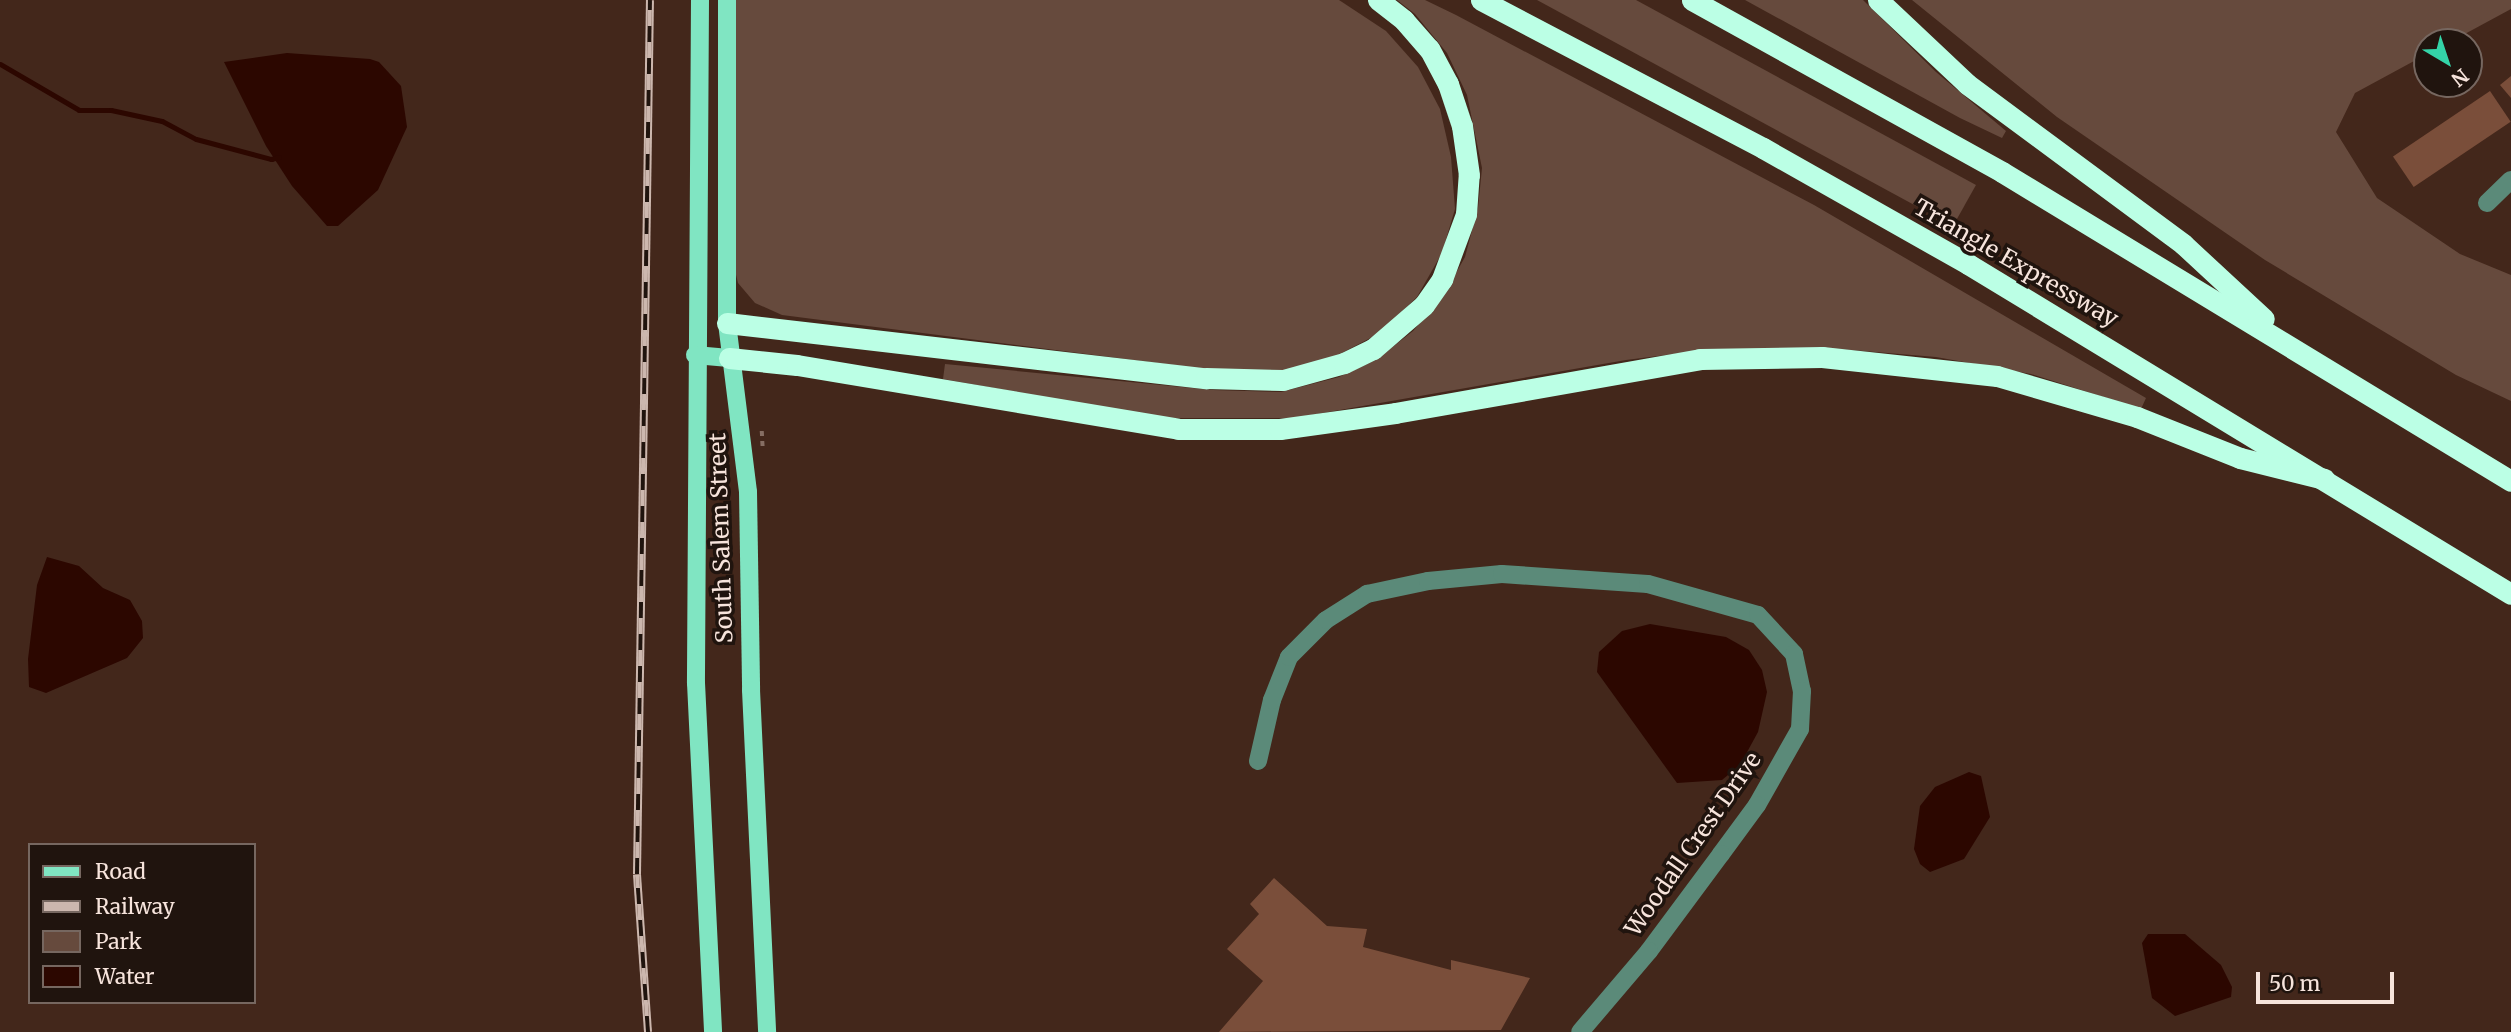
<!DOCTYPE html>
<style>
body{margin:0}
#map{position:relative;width:2511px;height:1032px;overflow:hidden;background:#43271b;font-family:Merriweather,serif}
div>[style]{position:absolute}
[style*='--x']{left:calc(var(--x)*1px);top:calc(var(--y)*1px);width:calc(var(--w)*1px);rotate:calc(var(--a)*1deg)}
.green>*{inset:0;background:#664a3d}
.water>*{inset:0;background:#2c0700}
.stream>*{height:5px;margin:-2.5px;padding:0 2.5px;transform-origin:2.5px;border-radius:2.5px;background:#2c0700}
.building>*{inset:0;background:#7a4e3a;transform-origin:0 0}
.path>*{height:3.5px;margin-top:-1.75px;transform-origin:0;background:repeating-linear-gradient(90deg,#866e63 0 5px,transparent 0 10px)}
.minor>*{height:18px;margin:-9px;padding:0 9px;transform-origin:9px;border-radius:9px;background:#5b8a79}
.major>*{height:18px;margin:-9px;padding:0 9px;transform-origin:9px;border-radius:9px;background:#80e5c2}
.highway>*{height:21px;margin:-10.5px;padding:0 10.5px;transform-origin:10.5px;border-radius:10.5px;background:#bbffe5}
.rail>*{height:8px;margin-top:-4px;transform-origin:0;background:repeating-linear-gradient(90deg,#20140e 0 16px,#ccb7ae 0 32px);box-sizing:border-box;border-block:2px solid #ccb7ae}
span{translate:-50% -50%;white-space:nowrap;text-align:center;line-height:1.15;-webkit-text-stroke:7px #20140e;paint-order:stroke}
.street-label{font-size:23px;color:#f7e4dc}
.legend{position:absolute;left:28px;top:843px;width:228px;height:161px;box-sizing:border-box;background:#20140e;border:2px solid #766760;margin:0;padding:9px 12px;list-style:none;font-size:21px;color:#f7e4dc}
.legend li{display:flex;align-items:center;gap:14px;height:35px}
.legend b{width:35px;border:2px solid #766760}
.north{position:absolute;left:2413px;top:28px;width:70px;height:70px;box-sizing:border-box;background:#20140e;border:2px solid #766760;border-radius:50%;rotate:141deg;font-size:19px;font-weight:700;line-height:28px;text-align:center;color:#f7e4dc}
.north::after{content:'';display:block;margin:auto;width:24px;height:32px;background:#34d4a8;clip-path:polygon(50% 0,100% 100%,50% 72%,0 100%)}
.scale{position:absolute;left:2256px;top:972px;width:138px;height:32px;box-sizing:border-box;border:4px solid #f7e4dc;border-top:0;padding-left:9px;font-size:21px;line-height:24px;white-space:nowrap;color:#f7e4dc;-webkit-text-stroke:5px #20140e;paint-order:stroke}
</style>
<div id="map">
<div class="green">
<div style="clip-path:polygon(735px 0,1339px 0,1386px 31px,1418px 67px,1440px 109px,1451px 157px,1455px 209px,1442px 253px,1417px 297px,1380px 333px,1334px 357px,1284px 371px,1212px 370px,782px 315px,755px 303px,738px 283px,731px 254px)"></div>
<div style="clip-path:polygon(1397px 0,1425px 0,1456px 15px,1814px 205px,2146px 398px,2141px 409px,2031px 374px,1936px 357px,1839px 349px,1698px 351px,1626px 360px,1294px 418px,1164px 418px,943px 379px,945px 364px,1213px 390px,1281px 392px,1339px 377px,1376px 360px,1413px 331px,1443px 296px,1465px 257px,1478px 208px,1482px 168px,1467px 95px,1447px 53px,1415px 14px)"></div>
<div style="clip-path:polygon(1537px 0,1636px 0,1976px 185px,1953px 226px)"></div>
<div style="clip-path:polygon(1745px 0,1863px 0,1936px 72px,2006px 131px,2002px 138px,1960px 118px)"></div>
<div style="clip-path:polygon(1912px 0,2511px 0,2511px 9px,2450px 42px,2427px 42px,2427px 54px,2355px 93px,2336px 132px,2377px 198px,2460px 254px,2511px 275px,2511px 401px,2456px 375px,2265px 260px,2057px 117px)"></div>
</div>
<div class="water">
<div style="clip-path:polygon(287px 53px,370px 59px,379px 62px,401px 86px,407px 127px,378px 190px,338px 226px,327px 226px,292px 186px,266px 146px,224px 62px)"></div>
<div style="clip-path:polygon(47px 557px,79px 566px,103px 588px,130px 600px,142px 621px,143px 638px,127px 658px,46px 693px,29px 687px,28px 659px,37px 585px)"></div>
<div style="clip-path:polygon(1650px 624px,1726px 637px,1749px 650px,1762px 670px,1767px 692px,1758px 732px,1740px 765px,1722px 780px,1677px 783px,1597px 672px,1599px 652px,1622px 631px)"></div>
<div style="clip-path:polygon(1969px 772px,1981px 776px,1990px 817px,1964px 859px,1930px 872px,1920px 864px,1914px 849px,1920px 806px,1935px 787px)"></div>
<div style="clip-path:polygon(2148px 934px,2185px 934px,2221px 965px,2232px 987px,2231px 997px,2175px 1016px,2152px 998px,2142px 943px)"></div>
</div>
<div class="stream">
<div style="--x:0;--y:64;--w:91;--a:30.2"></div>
<div style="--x:79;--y:110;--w:32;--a:0"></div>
<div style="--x:111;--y:110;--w:52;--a:12.2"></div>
<div style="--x:162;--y:121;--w:38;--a:28"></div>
<div style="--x:196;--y:139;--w:78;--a:14.9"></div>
<div style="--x:271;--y:159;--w:8;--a:-14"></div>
</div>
<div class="building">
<div style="clip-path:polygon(2511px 76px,2511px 98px,2500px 85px)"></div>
<div style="left:2490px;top:91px;width:37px;height:117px;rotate:56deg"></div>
<div style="clip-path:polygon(1274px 878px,1327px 926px,1367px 929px,1363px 947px,1451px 970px,1451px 960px,1530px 978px,1501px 1030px,1219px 1032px,1263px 981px,1227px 949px,1259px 914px,1250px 904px)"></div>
</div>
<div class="path">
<div style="--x:762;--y:431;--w:19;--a:87"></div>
</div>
<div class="minor">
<div style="--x:2487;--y:203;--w:33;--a:-44"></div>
<div style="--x:1258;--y:761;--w:63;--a:-77.1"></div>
<div style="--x:1272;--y:700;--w:46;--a:-68.4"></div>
<div style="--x:1289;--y:657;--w:52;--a:-45"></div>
<div style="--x:1326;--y:620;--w:49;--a:-32.4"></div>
<div style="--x:1367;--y:594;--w:62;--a:-12"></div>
<div style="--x:1428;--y:581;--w:74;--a:-5.4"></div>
<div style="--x:1502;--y:574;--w:146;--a:3.9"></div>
<div style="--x:1648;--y:584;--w:114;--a:15.7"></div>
<div style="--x:1758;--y:615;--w:53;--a:47.3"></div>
<div style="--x:1794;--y:654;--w:38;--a:78"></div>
<div style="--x:1802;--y:691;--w:38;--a:93"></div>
<div style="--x:1800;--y:729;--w:87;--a:119.5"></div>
<div style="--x:1757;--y:805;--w:61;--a:126.3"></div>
<div style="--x:1721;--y:854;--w:121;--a:126.6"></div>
<div style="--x:1649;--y:951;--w:106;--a:130.4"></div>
</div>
<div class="major">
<div style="--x:700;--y:0;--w:683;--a:90.34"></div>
<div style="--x:696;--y:683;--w:349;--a:87.2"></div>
<div style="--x:727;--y:0;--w:323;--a:90"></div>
<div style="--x:727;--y:323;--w:170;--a:82.9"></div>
<div style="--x:748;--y:492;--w:198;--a:89.1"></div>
<div style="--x:751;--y:690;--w:342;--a:87.3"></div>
<div style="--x:695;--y:355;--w:34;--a:5"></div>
</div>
<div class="highway">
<div style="--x:1481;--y:0;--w:318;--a:27.7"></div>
<div style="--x:1763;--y:148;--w:236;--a:29.5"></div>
<div style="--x:1968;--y:264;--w:635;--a:31.29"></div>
<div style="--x:1692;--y:0;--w:355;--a:29"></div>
<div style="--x:2002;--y:172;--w:595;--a:31.26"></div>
<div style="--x:1878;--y:0;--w:122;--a:43.3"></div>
<div style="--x:1967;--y:84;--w:269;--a:36.5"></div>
<div style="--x:2183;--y:244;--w:110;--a:42.8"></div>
<div style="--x:727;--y:323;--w:482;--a:6.6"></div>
<div style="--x:1206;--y:378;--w:77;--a:1.5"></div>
<div style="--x:1283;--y:380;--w:63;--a:-15.6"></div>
<div style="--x:1344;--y:363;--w:32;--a:-26"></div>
<div style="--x:1373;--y:349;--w:67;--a:-40.8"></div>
<div style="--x:1424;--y:305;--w:32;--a:-55"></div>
<div style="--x:1442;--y:279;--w:69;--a:-69.7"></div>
<div style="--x:1466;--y:214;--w:39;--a:-86"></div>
<div style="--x:1469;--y:175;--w:49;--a:-98.1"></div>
<div style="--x:1462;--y:126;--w:44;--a:-108.4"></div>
<div style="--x:1448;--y:84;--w:40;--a:-118"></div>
<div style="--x:1429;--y:49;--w:38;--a:-131"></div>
<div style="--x:1404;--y:20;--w:33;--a:-142"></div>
<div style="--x:729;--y:358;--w:68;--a:5.9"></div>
<div style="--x:797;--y:365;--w:386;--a:9.5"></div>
<div style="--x:1178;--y:429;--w:102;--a:0"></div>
<div style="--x:1280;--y:429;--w:116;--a:-7.9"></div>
<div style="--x:1395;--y:413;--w:310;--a:-10"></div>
<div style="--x:1700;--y:359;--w:122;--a:-0.9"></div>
<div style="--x:1822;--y:357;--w:176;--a:6.2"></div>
<div style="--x:1997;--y:376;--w:146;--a:16.3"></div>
<div style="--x:2137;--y:417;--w:111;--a:21.7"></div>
<div style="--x:2240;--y:458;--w:87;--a:14"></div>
</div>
<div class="rail">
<div style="--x:648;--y:1032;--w:158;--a:-94"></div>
<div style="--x:637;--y:874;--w:874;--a:-89.15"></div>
</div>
<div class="street-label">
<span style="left:2016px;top:263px;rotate:30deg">Triangle Expressway</span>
<span style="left:721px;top:538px;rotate:-92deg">South Salem Street</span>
<span style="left:1693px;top:844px;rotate:-55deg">Woodall Crest Drive</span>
</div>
<ul class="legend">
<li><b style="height:9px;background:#80e5c2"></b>Road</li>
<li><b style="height:9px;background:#ccb7ae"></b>Railway</li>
<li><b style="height:19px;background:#664a3d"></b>Park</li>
<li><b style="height:19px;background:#2c0700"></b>Water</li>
</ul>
<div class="north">N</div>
<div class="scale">50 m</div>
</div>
